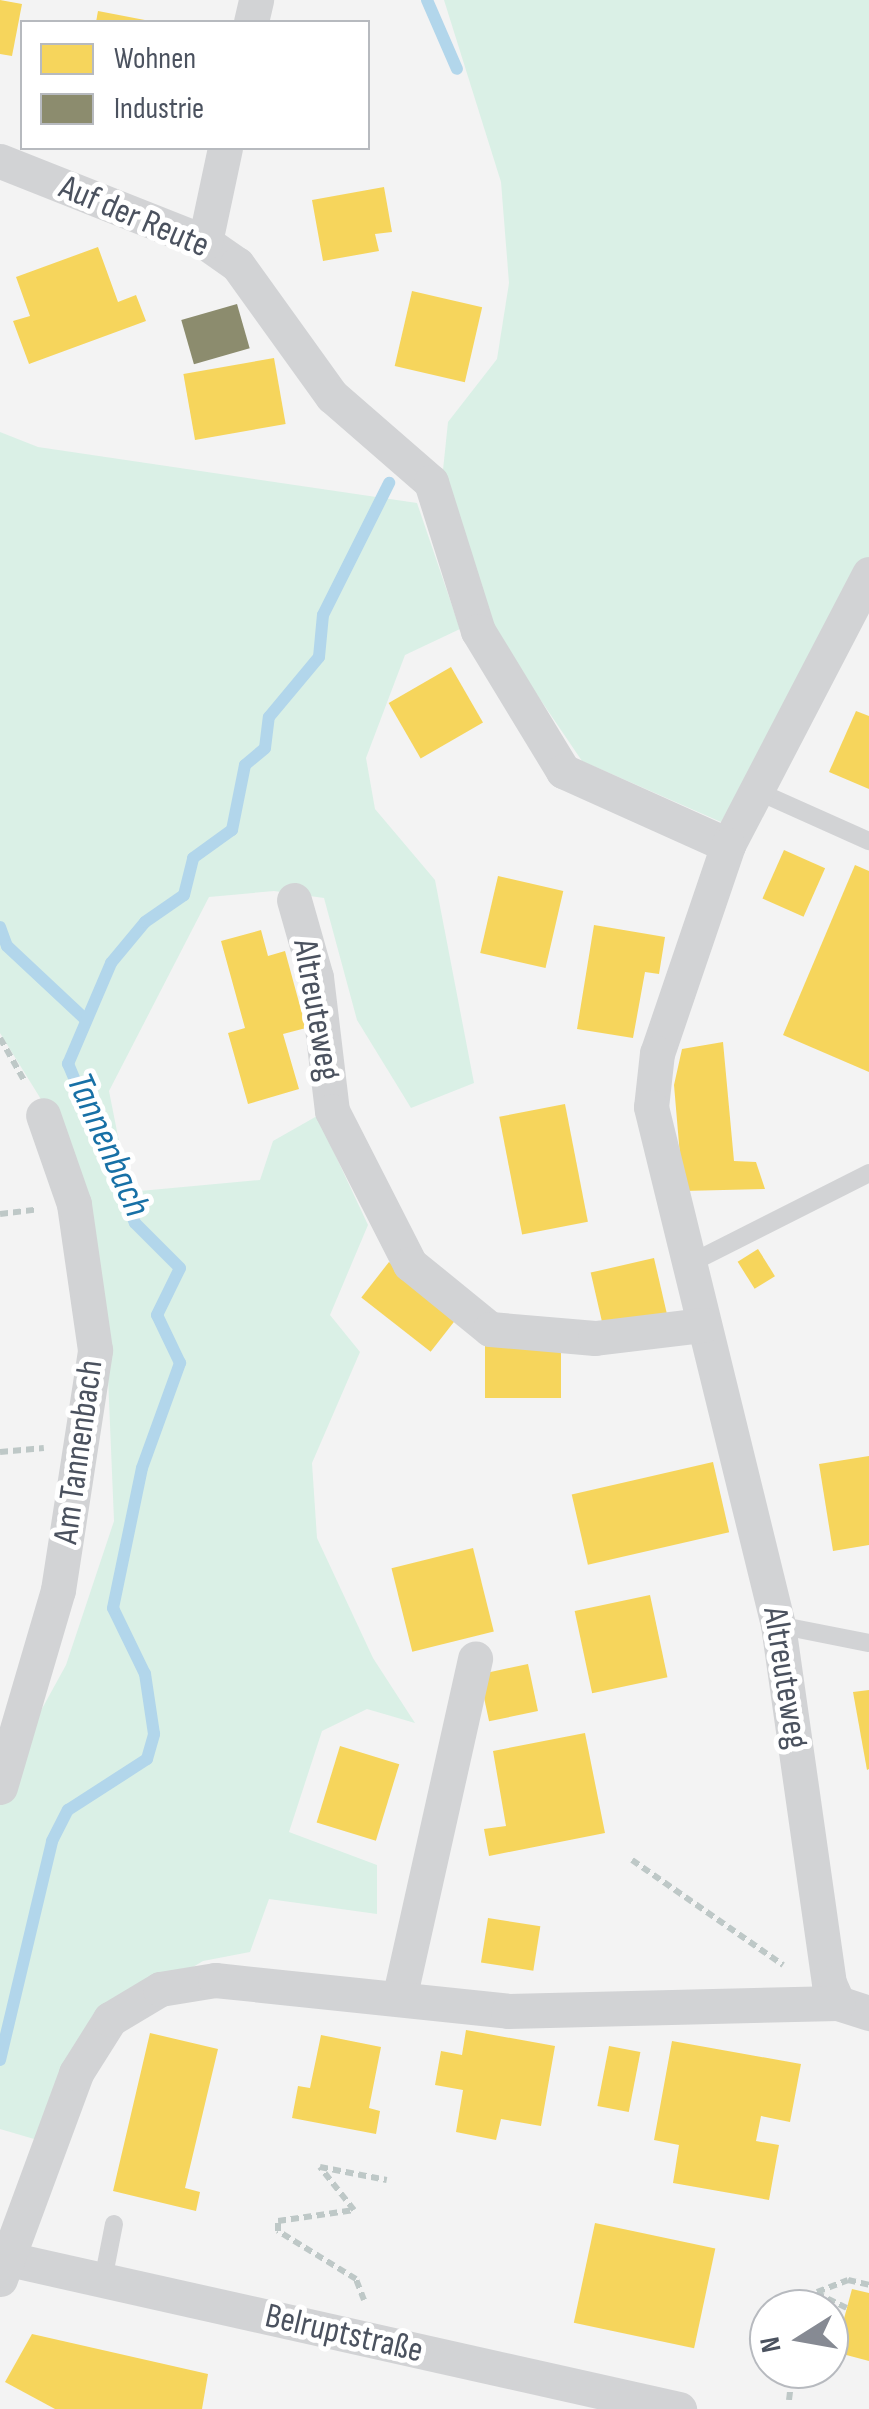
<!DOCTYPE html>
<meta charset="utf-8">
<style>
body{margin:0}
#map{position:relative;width:869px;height:2409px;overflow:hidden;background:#f3f3f3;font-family:"Sofia Sans Condensed",sans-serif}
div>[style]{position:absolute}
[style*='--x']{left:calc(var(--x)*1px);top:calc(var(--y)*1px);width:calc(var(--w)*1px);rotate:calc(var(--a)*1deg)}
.green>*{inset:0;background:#daf0e6}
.homes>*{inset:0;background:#f6d55c;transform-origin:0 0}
.industry>*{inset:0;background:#8c8c6e;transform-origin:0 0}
.stream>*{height:12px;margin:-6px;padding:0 6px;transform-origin:6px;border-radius:6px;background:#b2d6eb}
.path>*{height:6px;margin-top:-3px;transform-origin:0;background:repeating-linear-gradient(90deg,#bec8c7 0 8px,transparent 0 13px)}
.service>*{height:18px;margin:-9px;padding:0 9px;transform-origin:9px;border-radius:9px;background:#d2d3d5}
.minor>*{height:35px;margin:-17.5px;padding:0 17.5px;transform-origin:17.5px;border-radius:17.5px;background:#d2d3d5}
span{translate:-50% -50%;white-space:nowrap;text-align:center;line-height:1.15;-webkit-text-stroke:10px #fff;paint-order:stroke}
.street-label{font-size:35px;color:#4b525f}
.water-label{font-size:38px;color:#1770a6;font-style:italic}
.legend{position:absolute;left:20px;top:20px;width:350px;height:130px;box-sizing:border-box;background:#fff;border:2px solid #b7babf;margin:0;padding:12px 18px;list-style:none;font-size:30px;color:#4b525f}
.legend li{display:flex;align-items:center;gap:20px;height:50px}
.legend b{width:50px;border:2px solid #b7babf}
.north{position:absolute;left:749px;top:2289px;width:100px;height:100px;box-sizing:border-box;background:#fff;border:2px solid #b7babf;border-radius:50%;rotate:259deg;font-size:28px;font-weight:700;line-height:40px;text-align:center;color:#4b525f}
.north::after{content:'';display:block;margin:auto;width:35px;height:45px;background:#868a93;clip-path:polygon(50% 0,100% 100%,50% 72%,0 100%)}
</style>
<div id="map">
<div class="green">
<div style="clip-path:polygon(444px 0,869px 0,869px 563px,721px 822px,582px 761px,485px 618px,443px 470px,448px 422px,497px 359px,509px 283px,501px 182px)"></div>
<div style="clip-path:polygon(0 432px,38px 447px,417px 503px,460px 629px,405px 655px,366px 758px,375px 809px,435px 880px,474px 1083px,411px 1108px,357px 1020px,324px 898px,274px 891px,209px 897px,109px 1091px,129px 1192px,260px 1180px,273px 1141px,317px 1116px,368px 1225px,330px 1315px,360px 1352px,312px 1463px,317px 1538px,373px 1658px,415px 1723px,367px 1709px,322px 1731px,289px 1832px,377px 1865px,377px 1914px,269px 1899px,250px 1952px,203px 1961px,105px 2020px,41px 2141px,0 2129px,0 1785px,66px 1665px,114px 1521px,106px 1329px,60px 1130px,0 1033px)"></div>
</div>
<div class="homes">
<div style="clip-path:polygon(0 0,22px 4px,12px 56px,0 54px)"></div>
<div style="clip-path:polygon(98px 11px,150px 21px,149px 22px,96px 22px)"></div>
<div style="clip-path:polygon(384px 187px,392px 232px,375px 234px,379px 251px,323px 261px,312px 200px)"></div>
<div style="clip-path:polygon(98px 247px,118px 302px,136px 295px,146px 321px,29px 364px,13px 321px,30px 316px,16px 277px)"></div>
<div style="left:412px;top:291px;width:72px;height:77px;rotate:13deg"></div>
<div style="left:274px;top:358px;width:67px;height:92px;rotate:80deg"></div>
<div style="left:451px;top:667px;width:64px;height:72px;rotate:60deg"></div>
<div style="clip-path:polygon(856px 711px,869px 716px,869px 789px,829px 772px)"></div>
<div style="left:784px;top:850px;width:45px;height:53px;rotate:24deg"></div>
<div style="clip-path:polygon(855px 865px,869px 871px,869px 1072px,783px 1035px)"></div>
<div style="left:498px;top:876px;width:67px;height:79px;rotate:13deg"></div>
<div style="clip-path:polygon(594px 925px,665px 937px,659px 974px,645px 972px,633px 1038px,577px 1029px)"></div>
<div style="clip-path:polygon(261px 930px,268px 956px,285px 951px,306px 1028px,283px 1034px,299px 1089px,248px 1104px,228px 1033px,245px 1028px,221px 941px)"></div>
<div style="clip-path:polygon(723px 1042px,734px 1161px,756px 1162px,765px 1189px,683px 1191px,674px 1085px,682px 1049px)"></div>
<div style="left:565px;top:1104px;width:120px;height:67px;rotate:79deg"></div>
<div style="left:758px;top:1249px;width:32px;height:24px;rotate:58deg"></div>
<div style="left:654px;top:1258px;width:57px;height:65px;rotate:77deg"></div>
<div style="left:389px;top:1262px;width:88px;height:45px;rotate:38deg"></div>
<div style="left:485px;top:1346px;width:76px;height:52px"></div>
<div style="clip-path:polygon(869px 1456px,869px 1545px,833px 1551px,819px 1464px)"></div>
<div style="left:713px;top:1462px;width:72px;height:145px;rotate:77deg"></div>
<div style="left:473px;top:1548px;width:86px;height:84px;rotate:76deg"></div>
<div style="left:650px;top:1595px;width:84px;height:77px;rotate:78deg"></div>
<div style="left:528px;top:1664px;width:48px;height:50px;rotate:78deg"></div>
<div style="clip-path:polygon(869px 1690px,869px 1769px,867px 1770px,853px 1692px)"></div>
<div style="clip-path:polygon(585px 1733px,605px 1833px,489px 1856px,484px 1829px,506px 1826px,493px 1751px)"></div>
<div style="left:340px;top:1746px;width:62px;height:80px;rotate:17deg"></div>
<div style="left:488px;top:1918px;width:53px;height:45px;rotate:9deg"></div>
<div style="clip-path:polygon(466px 2030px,555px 2046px,541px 2126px,501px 2119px,496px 2140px,456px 2132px,463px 2090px,435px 2085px,441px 2051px,462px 2055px)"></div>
<div style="clip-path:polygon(150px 2033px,218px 2049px,185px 2188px,200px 2192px,196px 2211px,113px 2191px)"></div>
<div style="clip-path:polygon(321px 2035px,381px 2047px,369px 2108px,380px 2111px,376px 2134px,292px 2118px,298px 2086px,310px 2088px)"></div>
<div style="clip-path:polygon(672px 2041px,801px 2064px,790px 2122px,761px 2116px,756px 2141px,779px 2145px,769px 2200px,673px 2183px,679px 2145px,654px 2140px)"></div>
<div style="left:609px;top:2046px;width:32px;height:61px;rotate:11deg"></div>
<div style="left:595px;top:2223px;width:123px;height:102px;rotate:12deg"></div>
<div style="clip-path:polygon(852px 2289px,869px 2293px,869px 2361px,835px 2352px)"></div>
<div style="clip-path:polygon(32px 2334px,208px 2374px,202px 2409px,55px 2409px,5px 2382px)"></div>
</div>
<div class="industry">
<div style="left:237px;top:304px;width:46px;height:58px;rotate:74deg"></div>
</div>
<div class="stream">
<div style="--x:427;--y:0;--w:75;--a:66.5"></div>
<div style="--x:0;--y:927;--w:20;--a:70"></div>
<div style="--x:7;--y:946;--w:107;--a:43.1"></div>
<div style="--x:0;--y:2060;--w:225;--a:-76.6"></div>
<div style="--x:52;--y:1841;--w:35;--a:-63"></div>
<div style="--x:68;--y:1810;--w:94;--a:-32.8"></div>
<div style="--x:147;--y:1759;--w:26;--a:-74"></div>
<div style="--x:154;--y:1734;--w:61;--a:-98.5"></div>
<div style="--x:145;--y:1674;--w:73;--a:-115.9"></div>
<div style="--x:113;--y:1608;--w:143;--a:-78.3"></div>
<div style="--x:142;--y:1468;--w:112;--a:-70.1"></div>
<div style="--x:180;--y:1363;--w:53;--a:-115.6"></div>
<div style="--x:157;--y:1315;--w:52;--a:-63.9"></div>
<div style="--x:180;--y:1268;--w:64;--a:-135"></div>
<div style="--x:135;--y:1223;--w:173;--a:-112.8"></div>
<div style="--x:68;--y:1064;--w:110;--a:-66.9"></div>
<div style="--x:111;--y:963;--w:53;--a:-50.3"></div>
<div style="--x:145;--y:922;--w:47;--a:-34.7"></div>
<div style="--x:184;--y:895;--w:38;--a:-76"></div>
<div style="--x:193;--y:858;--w:48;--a:-35.7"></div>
<div style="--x:232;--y:830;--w:66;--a:-78.7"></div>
<div style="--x:245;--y:765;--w:26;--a:-40"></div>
<div style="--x:265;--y:748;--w:31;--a:-83"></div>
<div style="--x:269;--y:717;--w:78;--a:-50.2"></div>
<div style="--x:319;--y:657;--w:42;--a:-84.6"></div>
<div style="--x:323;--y:615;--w:148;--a:-63.4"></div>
</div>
<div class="path">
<div style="--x:0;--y:1038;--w:51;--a:60.4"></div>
<div style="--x:0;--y:1214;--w:38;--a:-7"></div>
<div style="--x:0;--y:1452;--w:44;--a:-5.2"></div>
<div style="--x:632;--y:1860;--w:184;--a:34.8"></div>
<div style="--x:817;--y:2292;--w:33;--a:-21"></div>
<div style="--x:848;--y:2280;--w:22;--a:13"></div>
<div style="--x:364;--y:2300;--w:22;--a:-111"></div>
<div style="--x:356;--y:2279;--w:92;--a:-148.4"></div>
<div style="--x:278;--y:2231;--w:10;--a:-90"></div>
<div style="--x:278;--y:2221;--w:77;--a:-8.2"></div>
<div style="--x:354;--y:2210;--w:55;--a:-128.3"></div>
<div style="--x:320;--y:2167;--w:68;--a:11"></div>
<div style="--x:801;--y:2309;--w:22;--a:-47"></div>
<div style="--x:816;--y:2293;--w:34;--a:26"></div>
<div style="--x:789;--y:2400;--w:31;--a:-83"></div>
</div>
<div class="service">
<div style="--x:757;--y:791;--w:123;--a:24.1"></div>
<div style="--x:687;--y:1265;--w:204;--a:-26.8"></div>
<div style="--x:778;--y:1625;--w:93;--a:11.2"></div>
<div style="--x:103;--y:2280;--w:57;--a:-78.9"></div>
</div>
<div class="minor">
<div style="--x:251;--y:22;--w:23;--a:-77"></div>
<div style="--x:0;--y:161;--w:220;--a:21.6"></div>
<div style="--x:205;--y:242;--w:39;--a:35"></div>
<div style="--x:237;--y:264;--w:163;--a:54.3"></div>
<div style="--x:332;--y:396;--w:131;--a:41"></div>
<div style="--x:431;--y:482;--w:156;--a:72.5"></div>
<div style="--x:478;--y:631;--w:164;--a:58.7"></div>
<div style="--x:563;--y:771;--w:181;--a:24.2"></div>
<div style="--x:205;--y:242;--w:96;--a:-78"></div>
<div style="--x:869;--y:574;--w:305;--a:117.5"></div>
<div style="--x:728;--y:845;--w:220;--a:108.8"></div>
<div style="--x:657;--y:1053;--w:54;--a:96.3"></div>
<div style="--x:651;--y:1107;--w:533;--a:76.22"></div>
<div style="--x:778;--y:1625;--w:362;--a:81.9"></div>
<div style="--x:829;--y:1983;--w:22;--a:66"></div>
<div style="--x:838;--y:2003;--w:33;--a:18"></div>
<div style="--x:294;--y:900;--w:80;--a:74.1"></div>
<div style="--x:316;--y:977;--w:135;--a:83.2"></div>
<div style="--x:332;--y:1111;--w:172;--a:63"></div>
<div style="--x:410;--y:1264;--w:103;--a:39.1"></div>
<div style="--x:490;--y:1329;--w:105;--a:4.9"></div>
<div style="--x:595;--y:1338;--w:109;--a:-6.9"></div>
<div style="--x:0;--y:1787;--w:205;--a:-73.6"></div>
<div style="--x:58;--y:1590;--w:243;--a:-81.2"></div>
<div style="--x:95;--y:1350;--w:148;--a:-98.2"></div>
<div style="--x:74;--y:1204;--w:94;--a:-109.2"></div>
<div style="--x:399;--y:1999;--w:349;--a:-77.4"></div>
<div style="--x:0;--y:2257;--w:696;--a:12.62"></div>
<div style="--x:0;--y:2279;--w:220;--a:-69.7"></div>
<div style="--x:76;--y:2073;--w:64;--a:-57.8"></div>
<div style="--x:110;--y:2019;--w:58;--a:-31"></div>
<div style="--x:160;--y:1989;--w:56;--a:-9.3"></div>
<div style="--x:215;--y:1980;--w:295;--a:6"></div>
<div style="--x:508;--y:2011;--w:330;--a:-1.4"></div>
</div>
<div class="street-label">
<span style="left:134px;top:217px;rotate:23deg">Auf der Reute</span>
<span style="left:316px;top:1010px;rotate:80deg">Altreuteweg</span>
<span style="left:79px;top:1452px;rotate:-82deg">Am Tannenbach</span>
<span style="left:785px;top:1678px;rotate:81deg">Altreuteweg</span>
<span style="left:344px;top:2334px;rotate:13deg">Belruptstraße</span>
</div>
<div class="water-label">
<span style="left:108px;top:1145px;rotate:66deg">Tannenbach</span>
</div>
<ul class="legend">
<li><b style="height:28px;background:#f6d55c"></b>Wohnen</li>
<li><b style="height:28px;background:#8c8c6e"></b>Industrie</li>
</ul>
<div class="north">N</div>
</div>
